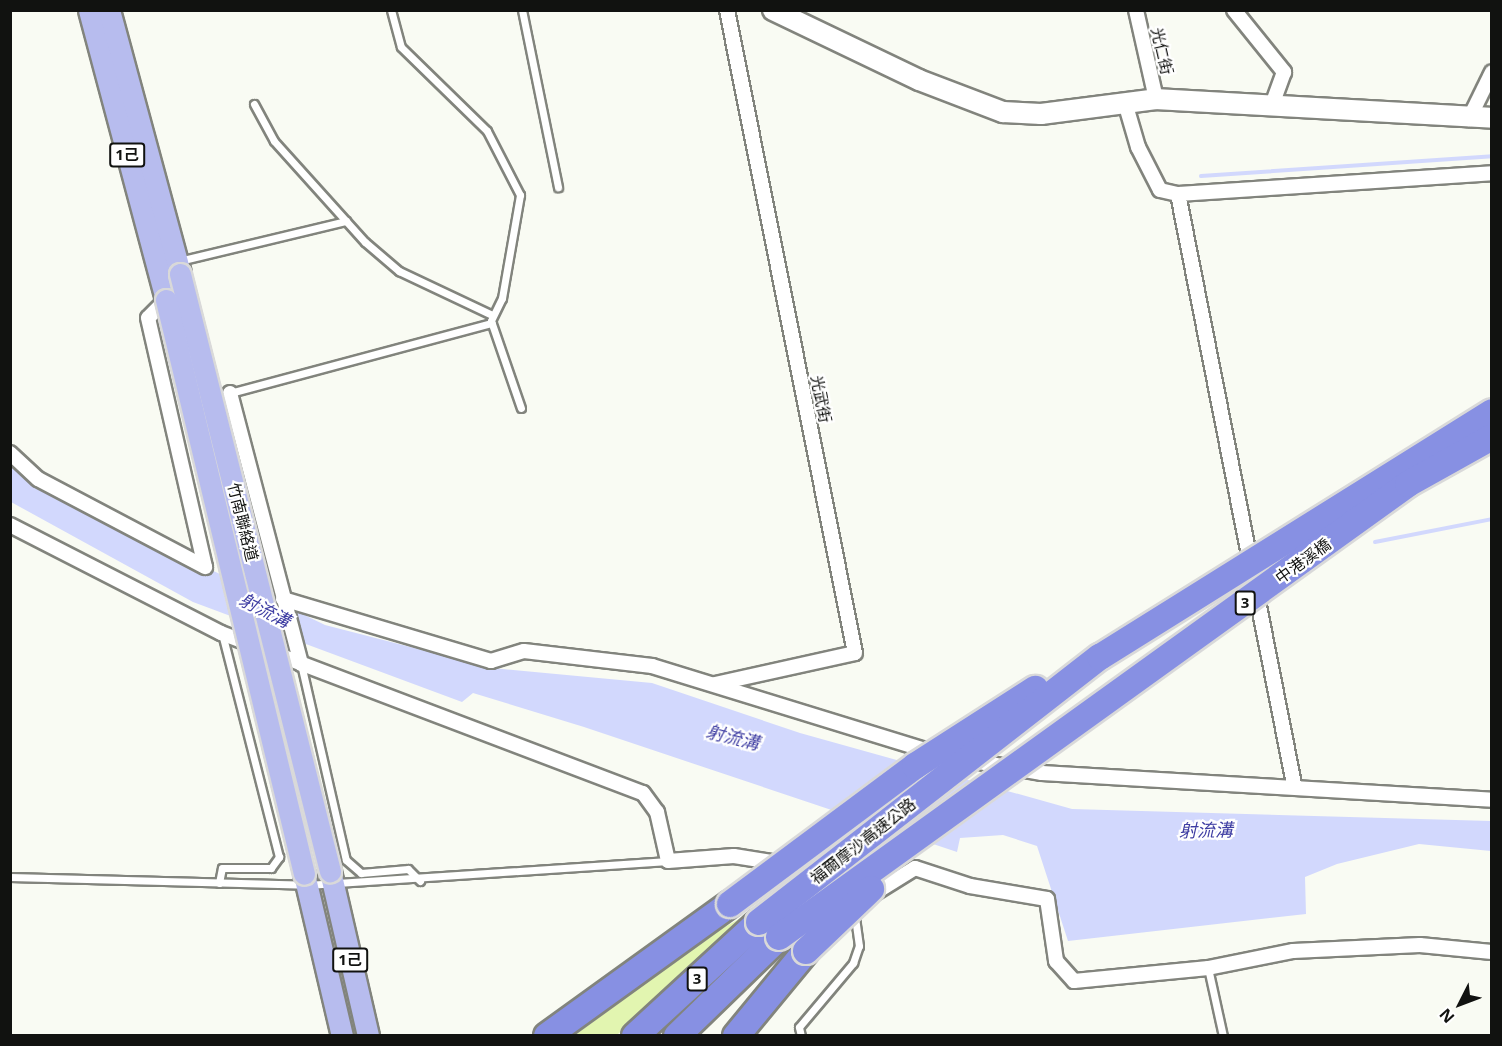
<!DOCTYPE html>
<meta charset="utf-8">
<style>
body{margin:0}
#map{position:relative;width:1502px;height:1046px;overflow:hidden;background:#f9fbf3;font-family:"Noto Sans","Noto Sans TC",sans-serif}
div>[style]{position:absolute}
[style*='--x']{left:calc(var(--x)*1px);top:calc(var(--y)*1px);width:calc(var(--w)*1px);rotate:calc(var(--a)*1deg)}
.green>*{inset:0;background:#e2f5b0}
.water>*{inset:0;background:#d2d8fd}
.stream>*{height:4px;margin:-2px;padding:0 2px;transform-origin:2px;border-radius:2px;background:#d2d8fd}
.roads{filter:drop-shadow(2px 0 #82847d) drop-shadow(-2px 0 #82847d) drop-shadow(0 2px #82847d) drop-shadow(0 -2px #82847d)}
.lane>*{height:7px;margin:-3.5px;padding:0 3.5px;transform-origin:3.5px;border-radius:3.5px;background:#fff}
.street>*{height:14px;margin:-7px;padding:0 7px;transform-origin:7px;border-radius:7px;background:#fff}
.secondary>*{height:20px;margin:-10px;padding:0 10px;transform-origin:10px;border-radius:10px;background:#fff}
.primary>*{height:21px;margin:-10.5px;padding:0 10.5px;transform-origin:10.5px;border-radius:10.5px;background:#b7bcee}
.highway>*{height:26px;margin:-13px;padding:0 13px;transform-origin:13px;border-radius:13px;background:#8790e3}
.bridges{filter:drop-shadow(2px 0 #d9d9d9) drop-shadow(-2px 0 #d9d9d9) drop-shadow(0 2px #d9d9d9) drop-shadow(0 -2px #d9d9d9)}
.primary-bridge>*{height:21px;margin:-10.5px;padding:0 10.5px;transform-origin:10.5px;border-radius:10.5px;background:#b7bcee}
.highway-bridge>*{height:26px;margin:-13px;padding:0 13px;transform-origin:13px;border-radius:13px;background:#8790e3}
span{translate:-50% -50%;white-space:nowrap;text-align:center;line-height:1.15;-webkit-text-stroke:4.5px #fff;paint-order:stroke}
.shield-label span{padding:2px 4px;background:#fff;border:2px solid;border-radius:4px;-webkit-text-stroke-width:0}
.shield-label{font-size:15px;color:#111210;font-weight:700}
.street-label{font-size:16px;color:#111210}
.water-label{font-size:18px;color:#3f3ea3;font-style:italic}
.frame{position:absolute;inset:0;border:12px solid #111210;pointer-events:none}
.north{position:absolute;left:1430px;top:974px;width:60px;height:60px;-webkit-text-stroke:4px #fff;paint-order:stroke;rotate:228deg;font-size:16px;font-weight:700;line-height:24px;text-align:center;color:#111210}
.north::after{content:'';display:block;margin:auto;width:21px;height:27px;background:#111210;clip-path:polygon(50% 0,100% 100%,50% 72%,0 100%)}
</style>
<div id="map">
<div class="green">
<div style="clip-path:polygon(750px 913px,617px 1035px,575px 1035px,712px 934px)"></div>
</div>
<div class="water">
<div style="clip-path:polygon(11px 467px,71px 502px,325px 625px,492px 668px,652px 683px,800px 733px,1072px 809px,1491px 821px,1491px 851px,1419px 844px,1337px 864px,1305px 877px,1306px 914px,1068px 941px,1037px 846px,1003px 835px,960px 838px,957px 852px,584px 727px,473px 693px,462px 702px,193px 602px,11px 502px)"></div>
</div>
<div class="stream">
<div style="--x:1201;--y:176;--w:292;--a:-3.9"></div>
<div style="--x:1375;--y:542;--w:119;--a:-11.1"></div>
</div>
<div class="roads">
<div class="lane">
<div style="--x:391;--y:10;--w:38;--a:75"></div>
<div style="--x:401;--y:47;--w:120;--a:44.3"></div>
<div style="--x:487;--y:131;--w:72;--a:62.7"></div>
<div style="--x:520;--y:195;--w:105;--a:99.9"></div>
<div style="--x:502;--y:298;--w:25;--a:116"></div>
<div style="--x:491;--y:321;--w:92;--a:71"></div>
<div style="--x:522;--y:10;--w:181;--a:78.5"></div>
<div style="--x:254;--y:104;--w:42;--a:61.6"></div>
<div style="--x:274;--y:141;--w:136;--a:48"></div>
<div style="--x:365;--y:242;--w:45;--a:40.5"></div>
<div style="--x:399;--y:271;--w:103;--a:25.3"></div>
<div style="--x:179;--y:261;--w:172;--a:-13.5"></div>
<div style="--x:230;--y:393;--w:271;--a:-15"></div>
<div style="--x:301;--y:664;--w:201;--a:77.1"></div>
<div style="--x:346;--y:860;--w:20;--a:41"></div>
<div style="--x:361;--y:873;--w:47;--a:-4.9"></div>
<div style="--x:408;--y:869;--w:17;--a:45"></div>
<div style="--x:10;--y:877;--w:297;--a:1.5"></div>
<div style="--x:307;--y:885;--w:362;--a:-3.8"></div>
<div style="--x:219;--y:883;--w:15;--a:-79"></div>
<div style="--x:222;--y:868;--w:49;--a:0"></div>
<div style="--x:271;--y:868;--w:14;--a:-54"></div>
<div style="--x:279;--y:857;--w:230;--a:-104.3"></div>
<div style="--x:1208;--y:968;--w:70;--a:77.6"></div>
<div style="--x:801;--y:1036;--w:9;--a:-103"></div>
<div style="--x:799;--y:1027;--w:84;--a:-49.8"></div>
<div style="--x:853;--y:963;--w:18;--a:-71"></div>
<div style="--x:859;--y:946;--w:34;--a:-98"></div>
</div>
<div class="street">
<div style="--x:1136;--y:10;--w:91;--a:77.3"></div>
<div style="--x:1234;--y:10;--w:80;--a:51.1"></div>
<div style="--x:1284;--y:72;--w:37;--a:110"></div>
<div style="--x:1126;--y:106;--w:43;--a:73.7"></div>
<div style="--x:1138;--y:147;--w:48;--a:62.9"></div>
<div style="--x:1160;--y:190;--w:18;--a:13"></div>
<div style="--x:1178;--y:194;--w:315;--a:-3.8"></div>
<div style="--x:1469;--y:119;--w:52;--a:-63.9"></div>
<div style="--x:1178;--y:194;--w:601;--a:78.88"></div>
<div style="--x:166;--y:300;--w:25;--a:135"></div>
<div style="--x:148;--y:318;--w:255;--a:77.1"></div>
<div style="--x:230;--y:393;--w:280;--a:75.3"></div>
<div style="--x:10;--y:453;--w:38;--a:43"></div>
<div style="--x:38;--y:479;--w:189;--a:27.8"></div>
<div style="--x:10;--y:525;--w:237;--a:27.1"></div>
<div style="--x:221;--y:633;--w:451;--a:20.8"></div>
<div style="--x:643;--y:793;--w:24;--a:54"></div>
<div style="--x:657;--y:812;--w:50;--a:77.3"></div>
<div style="--x:668;--y:861;--w:66;--a:-4.3"></div>
<div style="--x:734;--y:856;--w:52;--a:8.9"></div>
<div style="--x:785;--y:864;--w:36;--a:32"></div>
<div style="--x:283;--y:599;--w:217;--a:16.6"></div>
<div style="--x:491;--y:661;--w:34;--a:-17"></div>
<div style="--x:524;--y:651;--w:129;--a:6.7"></div>
<div style="--x:652;--y:666;--w:295;--a:17.1"></div>
<div style="--x:715;--y:684;--w:143;--a:-12.5"></div>
<div style="--x:855;--y:653;--w:656;--a:-101.26"></div>
<div style="--x:968;--y:760;--w:75;--a:10"></div>
<div style="--x:1042;--y:773;--w:451;--a:3.4"></div>
<div style="--x:870;--y:896;--w:53;--a:-31.9"></div>
<div style="--x:915;--y:868;--w:58;--a:18.1"></div>
<div style="--x:970;--y:886;--w:78;--a:9.6"></div>
<div style="--x:1047;--y:899;--w:63;--a:81.7"></div>
<div style="--x:1056;--y:961;--w:27;--a:48"></div>
<div style="--x:1074;--y:981;--w:135;--a:-5.5"></div>
<div style="--x:1208;--y:968;--w:87;--a:-11.3"></div>
<div style="--x:1293;--y:951;--w:127;--a:-2.7"></div>
<div style="--x:1420;--y:945;--w:72;--a:5.6"></div>
</div>
<div class="secondary">
<div style="--x:773;--y:10;--w:162;--a:25.6"></div>
<div style="--x:919;--y:80;--w:90;--a:20.9"></div>
<div style="--x:1003;--y:112;--w:38;--a:3"></div>
<div style="--x:1041;--y:114;--w:116;--a:-7.4"></div>
<div style="--x:1156;--y:99;--w:337;--a:3.2"></div>
</div>
<div class="primary">
<div style="--x:89;--y:10;--w:300;--a:75.1"></div>
<div style="--x:109;--y:10;--w:273;--a:74.9"></div>
<div style="--x:330;--y:871;--w:169;--a:77"></div>
<div style="--x:304;--y:874;--w:166;--a:76.8"></div>
</div>
<div class="highway">
<div style="--x:547;--y:1036;--w:226;--a:-35.8"></div>
<div style="--x:635;--y:1036;--w:168;--a:-42.6"></div>
<div style="--x:677;--y:1036;--w:142;--a:-44.1"></div>
<div style="--x:736;--y:1036;--w:110;--a:-50.5"></div>
</div>
</div>
<div class="bridges">
<div class="primary-bridge">
<div style="--x:180;--y:274;--w:616;--a:75.9"></div>
<div style="--x:166;--y:300;--w:590;--a:76.48"></div>
</div>
<div class="highway-bridge">
<div style="--x:730;--y:904;--w:231;--a:-36.7"></div>
<div style="--x:915;--y:766;--w:143;--a:-32.7"></div>
<div style="--x:759;--y:922;--w:432;--a:-37.9"></div>
<div style="--x:1100;--y:657;--w:462;--a:-32"></div>
<div style="--x:779;--y:937;--w:775;--a:-35.76"></div>
<div style="--x:1408;--y:484;--w:96;--a:-29.2"></div>
<div style="--x:806;--y:951;--w:90;--a:-43.6"></div>
</div>
</div>
<div class="shield-label">
<span style="left:127px;top:155px">1己</span>
<span style="left:1245px;top:603px">3</span>
<span style="left:350px;top:960px">1己</span>
<span style="left:697px;top:979px">3</span>
</div>
<div class="street-label">
<span style="left:1162px;top:51px;rotate:77deg">光仁街</span>
<span style="left:821px;top:399px;rotate:79deg">光武街</span>
<span style="left:243px;top:522px;rotate:76deg">竹南聯絡道</span>
<span style="left:1303px;top:561px;rotate:-36deg">中港溪橋</span>
<span style="left:863px;top:841px;rotate:-38deg">福爾摩沙高速公路</span>
</div>
<div class="water-label">
<span style="left:265px;top:610px;rotate:27deg">射流溝</span>
<span style="left:733px;top:737px;rotate:14deg">射流溝</span>
<span style="left:1206px;top:830px;rotate:-1deg">射流溝</span>
</div>
<div class="frame"></div>
<div class="north">N</div>
</div>
